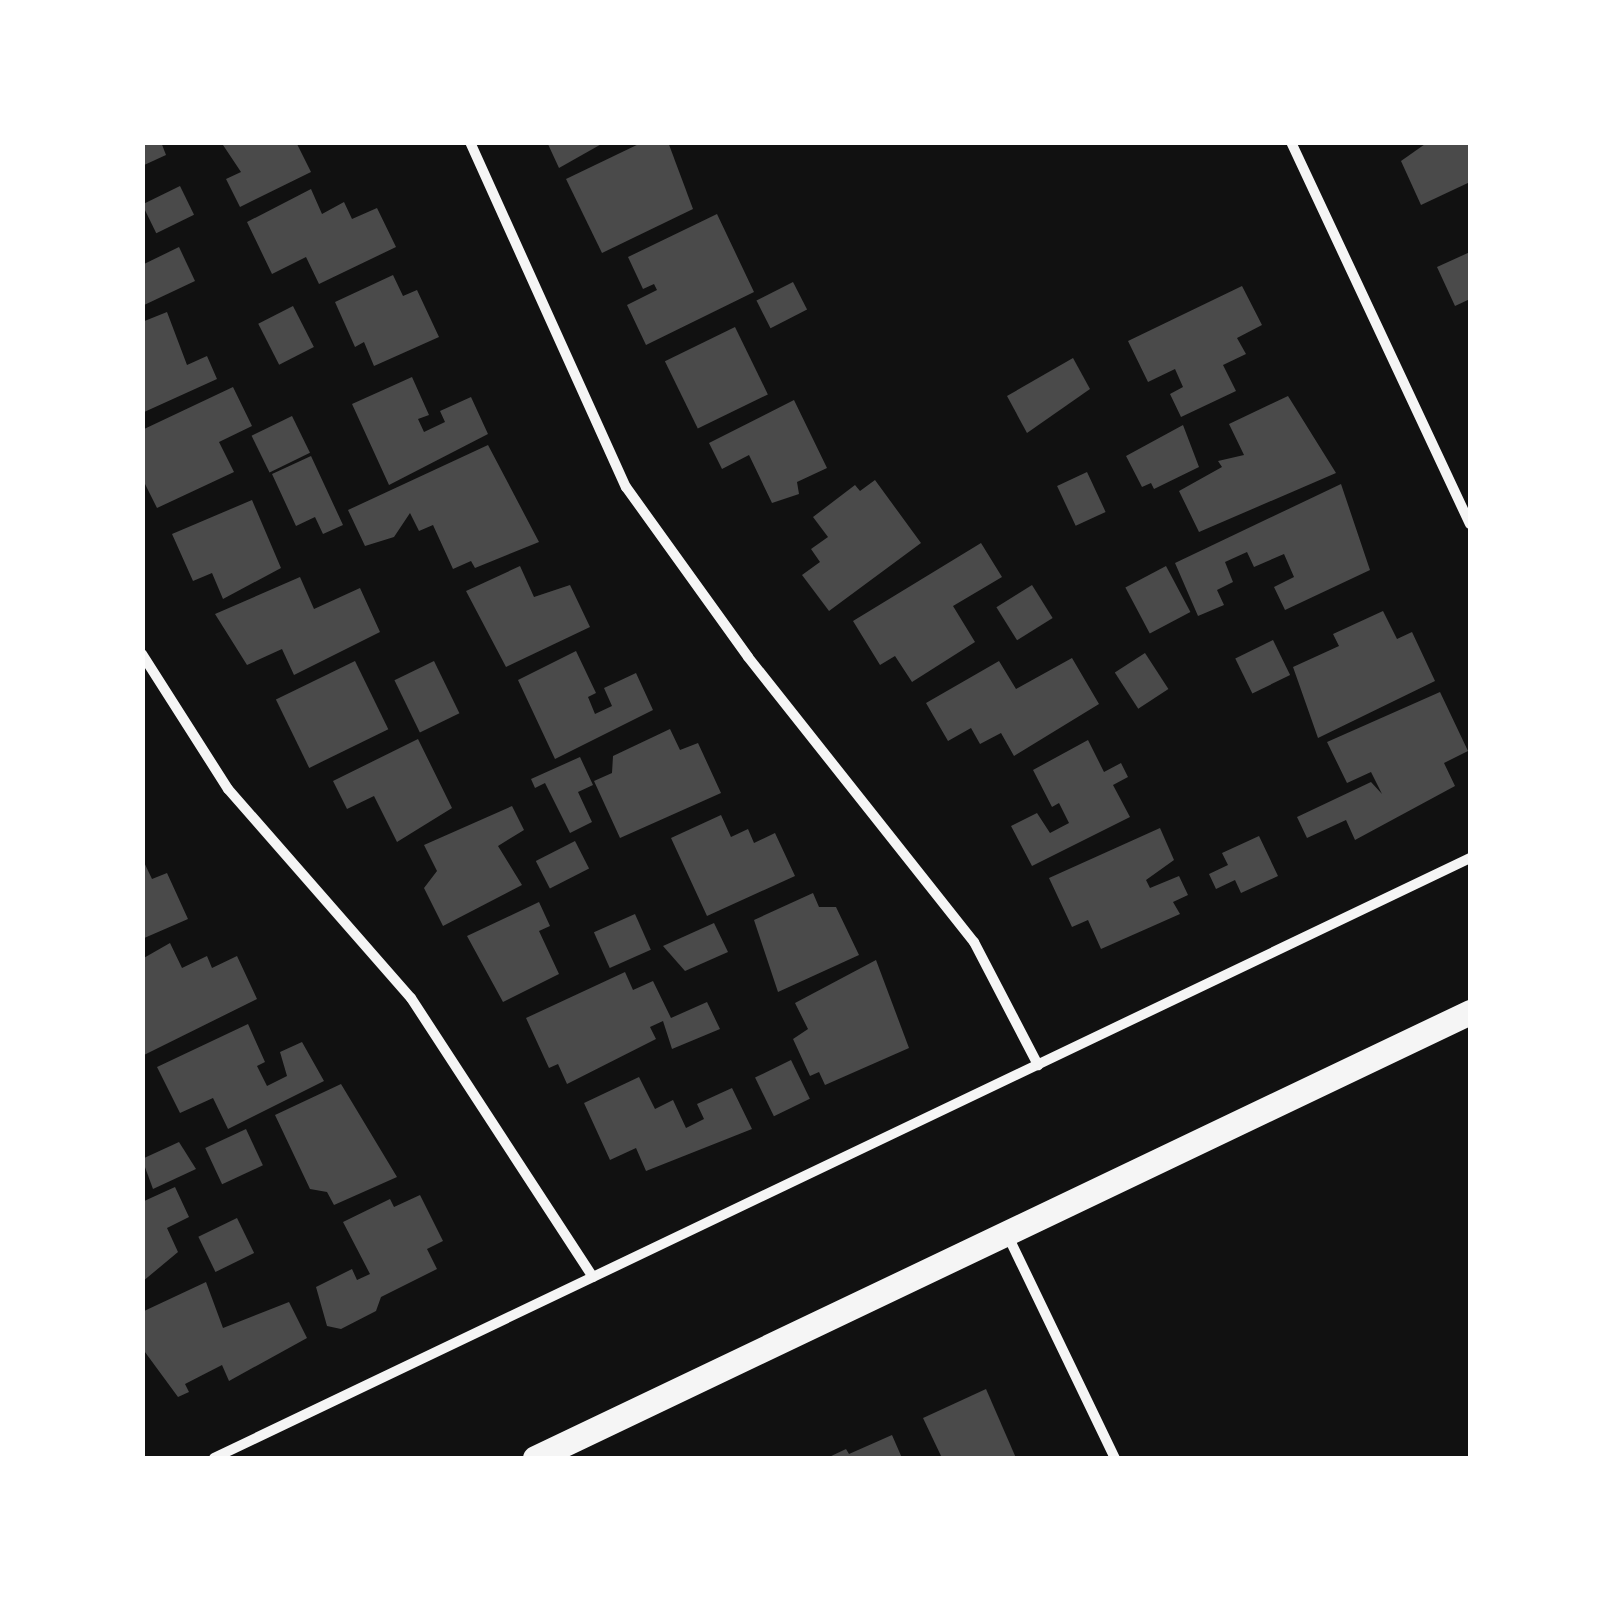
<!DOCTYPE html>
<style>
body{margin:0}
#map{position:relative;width:1613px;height:1601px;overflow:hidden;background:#111;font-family:Ubuntu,sans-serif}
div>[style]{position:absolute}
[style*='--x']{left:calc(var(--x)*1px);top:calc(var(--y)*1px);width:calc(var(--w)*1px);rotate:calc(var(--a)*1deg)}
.building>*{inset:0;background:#4a4a4a;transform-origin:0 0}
.minor>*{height:10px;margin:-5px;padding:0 5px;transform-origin:5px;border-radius:5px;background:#f5f5f5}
.primary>*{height:25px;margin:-12.5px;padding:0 12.5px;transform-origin:12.5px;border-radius:12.5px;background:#f5f5f5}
span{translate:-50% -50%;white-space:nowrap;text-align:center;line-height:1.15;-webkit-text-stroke:9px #fff;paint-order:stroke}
.frame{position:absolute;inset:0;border:145px solid #fff;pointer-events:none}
</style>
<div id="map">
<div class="building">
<div style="clip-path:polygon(142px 142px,161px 142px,166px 155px,142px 166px)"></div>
<div style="clip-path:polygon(221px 142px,296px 142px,311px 172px,240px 207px,226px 179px,241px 172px)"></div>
<div style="clip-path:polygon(547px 142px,605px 142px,559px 168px)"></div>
<div style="clip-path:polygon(643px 142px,668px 142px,693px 209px,602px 253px,566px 179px)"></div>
<div style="clip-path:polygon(1428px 142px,1470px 142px,1470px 182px,1421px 205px,1401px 161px)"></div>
<div style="left:180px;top:186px;width:32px;height:42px;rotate:64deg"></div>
<div style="clip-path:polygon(311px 189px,322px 214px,344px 202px,352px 219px,377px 208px,396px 247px,319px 284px,306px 257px,272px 274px,247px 222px)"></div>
<div style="clip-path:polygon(717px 214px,754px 292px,646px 345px,627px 305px,657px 290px,654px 284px,643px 289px,628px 257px)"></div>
<div style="clip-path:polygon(179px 247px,195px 281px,142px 306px,142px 265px)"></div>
<div style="clip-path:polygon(1470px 252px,1470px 299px,1455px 306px,1437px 267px)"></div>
<div style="clip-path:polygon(393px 275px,403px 296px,417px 290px,439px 337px,374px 366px,364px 342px,355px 347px,335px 302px)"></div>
<div style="left:793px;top:282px;width:31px;height:41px;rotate:63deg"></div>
<div style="clip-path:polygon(1242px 286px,1262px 325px,1237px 338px,1246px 354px,1223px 365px,1236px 391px,1181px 417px,1170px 394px,1183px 387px,1175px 369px,1148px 382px,1128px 341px)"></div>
<div style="left:293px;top:306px;width:46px;height:39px;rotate:63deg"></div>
<div style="clip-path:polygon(167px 312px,187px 365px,207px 356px,217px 379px,142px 413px,142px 322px)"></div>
<div style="left:735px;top:327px;width:75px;height:78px;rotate:64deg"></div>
<div style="clip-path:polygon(1073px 358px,1090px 389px,1027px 433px,1007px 396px)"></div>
<div style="clip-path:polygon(412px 377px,429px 415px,418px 419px,424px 432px,445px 422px,440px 411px,471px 397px,488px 434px,389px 485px,352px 404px)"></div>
<div style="clip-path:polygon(233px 387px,252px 426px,219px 442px,234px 472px,157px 508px,142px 478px,142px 430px)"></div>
<div style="clip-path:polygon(1288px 396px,1336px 473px,1199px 532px,1179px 491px,1222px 467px,1218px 461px,1244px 455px,1229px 424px)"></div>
<div style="clip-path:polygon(794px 400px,827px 468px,797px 482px,799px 494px,772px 503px,749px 455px,722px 469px,709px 443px)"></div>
<div style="left:292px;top:416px;width:41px;height:45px;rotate:64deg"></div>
<div style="clip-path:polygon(1183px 425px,1199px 467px,1154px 489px,1151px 483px,1142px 487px,1126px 456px)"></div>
<div style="clip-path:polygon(488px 445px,539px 542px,475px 568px,471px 561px,453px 569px,433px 525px,419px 531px,410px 513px,394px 537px,365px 546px,348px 510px)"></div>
<div style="clip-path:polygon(311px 456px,343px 525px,323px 534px,315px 517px,296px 526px,272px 474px)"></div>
<div style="left:1087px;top:472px;width:44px;height:33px;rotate:65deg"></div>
<div style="clip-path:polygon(875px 480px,921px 543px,829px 611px,802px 575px,820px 562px,811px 549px,828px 537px,813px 517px,855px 485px,860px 491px)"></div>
<div style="clip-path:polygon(1341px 484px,1370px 570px,1285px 610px,1274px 587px,1294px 577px,1284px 554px,1254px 567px,1247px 552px,1225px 562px,1233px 582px,1217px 590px,1224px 605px,1198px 616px,1175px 563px)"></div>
<div style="clip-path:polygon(252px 500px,281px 568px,223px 599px,212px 573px,193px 581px,172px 534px)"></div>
<div style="clip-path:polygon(981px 543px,1002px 577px,953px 606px,975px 642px,912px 682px,895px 656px,880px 665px,853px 621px)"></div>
<div style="clip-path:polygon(520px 566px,534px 597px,570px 585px,590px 627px,506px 667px,466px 591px)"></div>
<div style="left:1166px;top:566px;width:52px;height:46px;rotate:62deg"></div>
<div style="clip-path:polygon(300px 577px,314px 609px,360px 588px,380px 632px,294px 675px,282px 649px,247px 665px,215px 614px)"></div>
<div style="left:1032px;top:585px;width:39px;height:42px;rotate:58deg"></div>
<div style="clip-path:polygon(1383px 611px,1397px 639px,1412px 632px,1435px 681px,1318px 738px,1293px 667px,1339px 646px,1333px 634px)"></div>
<div style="left:1273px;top:640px;width:39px;height:42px;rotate:64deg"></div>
<div style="clip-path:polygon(576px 651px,596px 693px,588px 697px,595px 714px,612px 706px,604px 688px,636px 673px,653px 710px,555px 759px,518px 680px)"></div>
<div style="left:1145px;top:653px;width:43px;height:36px;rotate:57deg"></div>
<div style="clip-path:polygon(1072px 658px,1099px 704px,1014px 756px,1001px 733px,980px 744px,971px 728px,948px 741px,926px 703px,999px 661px,1016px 689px)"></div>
<div style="left:355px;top:661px;width:76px;height:88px;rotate:64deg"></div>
<div style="left:434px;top:661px;width:58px;height:44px;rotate:64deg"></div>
<div style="clip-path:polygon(1440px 692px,1468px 751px,1444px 763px,1455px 786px,1355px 840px,1346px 820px,1307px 838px,1297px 817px,1371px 782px,1382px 794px,1371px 772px,1347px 783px,1327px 742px)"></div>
<div style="clip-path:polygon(670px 729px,680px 750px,698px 743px,721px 793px,620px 838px,594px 781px,612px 773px,613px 756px)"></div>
<div style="clip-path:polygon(418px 739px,452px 808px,397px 842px,374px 796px,347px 809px,333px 781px)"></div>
<div style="clip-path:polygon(1088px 740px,1104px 772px,1121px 763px,1128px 777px,1113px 785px,1130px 817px,1032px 866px,1011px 826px,1037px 813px,1050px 833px,1069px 823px,1059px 803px,1052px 807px,1033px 770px)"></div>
<div style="clip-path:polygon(580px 757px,593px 785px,578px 792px,592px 822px,570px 833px,545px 783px,535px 788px,531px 779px)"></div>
<div style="clip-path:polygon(512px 806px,524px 830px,498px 846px,522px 885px,443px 926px,424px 888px,437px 871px,424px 845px)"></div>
<div style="clip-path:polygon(721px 815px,731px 837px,748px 829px,754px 843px,775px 833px,795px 876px,707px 916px,671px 838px)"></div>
<div style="clip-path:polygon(1160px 828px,1174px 860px,1146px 880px,1150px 888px,1179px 876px,1188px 895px,1173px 902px,1180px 914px,1101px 949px,1088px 920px,1072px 927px,1049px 878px)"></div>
<div style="clip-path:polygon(1259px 836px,1278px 876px,1241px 893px,1235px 880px,1216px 889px,1209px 874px,1228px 865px,1222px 853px)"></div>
<div style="left:575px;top:841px;width:31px;height:44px;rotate:63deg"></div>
<div style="clip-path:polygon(142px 858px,152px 879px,167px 873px,188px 919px,142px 939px)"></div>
<div style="clip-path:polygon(813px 893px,819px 907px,836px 907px,859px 955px,778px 992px,754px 920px)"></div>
<div style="clip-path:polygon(539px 902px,550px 926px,539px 931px,559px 974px,503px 1002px,467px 936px)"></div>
<div style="left:635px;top:914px;width:39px;height:45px;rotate:66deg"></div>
<div style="clip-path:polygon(714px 923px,728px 952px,685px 971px,663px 946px)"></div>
<div style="clip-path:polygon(170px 943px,182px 968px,207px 956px,212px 968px,237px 956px,257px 999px,144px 1055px,142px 959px)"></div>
<div style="clip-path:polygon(876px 960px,909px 1048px,825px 1085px,819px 1072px,810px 1076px,793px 1039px,808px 1029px,795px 1003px)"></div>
<div style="clip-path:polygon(625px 972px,633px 990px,653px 981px,671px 1018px,707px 1002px,720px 1029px,672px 1049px,663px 1021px,650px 1027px,656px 1039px,567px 1084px,558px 1064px,549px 1068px,526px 1018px)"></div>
<div style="clip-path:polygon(248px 1024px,265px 1062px,257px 1066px,267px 1086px,287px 1076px,280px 1052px,302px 1042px,324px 1081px,228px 1129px,213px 1098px,180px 1113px,157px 1067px)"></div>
<div style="left:791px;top:1060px;width:43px;height:40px;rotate:64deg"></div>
<div style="clip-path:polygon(639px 1077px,655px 1109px,673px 1100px,686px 1128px,704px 1119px,697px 1104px,732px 1088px,752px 1129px,646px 1171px,636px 1148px,610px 1160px,584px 1103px)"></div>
<div style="clip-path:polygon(341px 1084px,397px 1177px,334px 1205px,327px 1192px,310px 1189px,275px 1115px)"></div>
<div style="left:246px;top:1129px;width:40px;height:45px;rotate:65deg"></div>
<div style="clip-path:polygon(179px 1142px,196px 1169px,153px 1189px,142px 1159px)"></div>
<div style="clip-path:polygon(175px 1187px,189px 1217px,167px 1228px,178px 1252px,142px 1282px,142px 1202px)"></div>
<div style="clip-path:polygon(420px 1195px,443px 1241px,427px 1249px,437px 1269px,381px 1297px,376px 1311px,341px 1329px,327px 1326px,316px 1287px,352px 1269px,357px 1280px,370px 1274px,343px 1222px,390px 1199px,394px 1207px)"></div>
<div style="left:237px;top:1218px;width:39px;height:43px;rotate:64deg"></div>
<div style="clip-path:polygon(206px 1282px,223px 1328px,289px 1302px,307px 1338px,229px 1381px,222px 1365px,185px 1384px,189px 1392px,178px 1397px,142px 1348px,142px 1312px)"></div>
<div style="clip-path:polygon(986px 1389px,1016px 1458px,942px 1458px,923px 1418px)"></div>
<div style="clip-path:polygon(892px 1435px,902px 1458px,827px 1458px,846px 1449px,849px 1454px)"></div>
</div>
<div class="minor">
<div style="--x:470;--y:142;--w:379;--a:65.7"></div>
<div style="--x:626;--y:487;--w:209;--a:54.3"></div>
<div style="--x:748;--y:657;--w:364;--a:51.6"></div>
<div style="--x:974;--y:942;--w:139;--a:62.5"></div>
<div style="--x:1291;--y:142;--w:422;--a:64.9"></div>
<div style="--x:142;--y:654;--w:160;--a:57.5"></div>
<div style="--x:228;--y:789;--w:278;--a:48.8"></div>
<div style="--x:411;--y:998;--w:333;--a:56.9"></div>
<div style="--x:1007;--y:1234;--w:249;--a:64.3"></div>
<div style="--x:214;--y:1458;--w:1392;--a:-25.53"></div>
</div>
<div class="primary">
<div style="--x:535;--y:1458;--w:1036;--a:-25.5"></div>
</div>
<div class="frame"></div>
</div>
